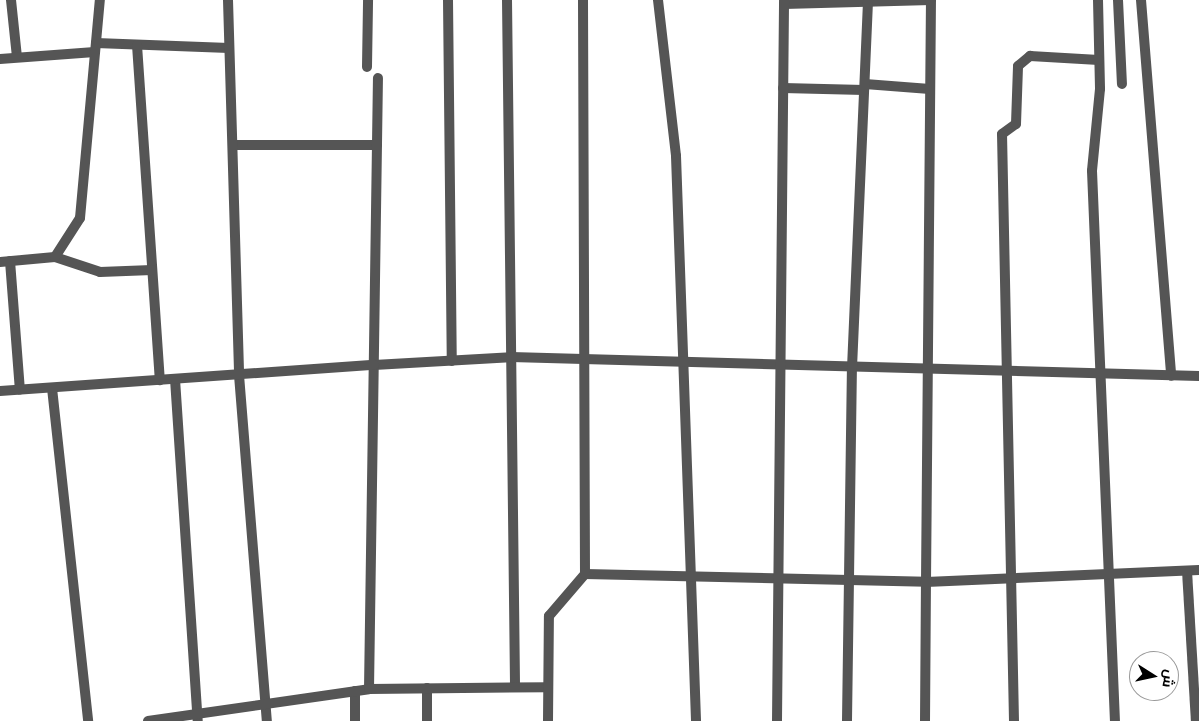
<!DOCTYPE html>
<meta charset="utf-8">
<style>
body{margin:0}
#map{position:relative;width:1199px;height:721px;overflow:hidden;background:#fff;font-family:"Alegreya Sans",Cairo,sans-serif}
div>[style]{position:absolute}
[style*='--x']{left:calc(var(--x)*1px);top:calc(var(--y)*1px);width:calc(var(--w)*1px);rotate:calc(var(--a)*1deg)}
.minor>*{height:10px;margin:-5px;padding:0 5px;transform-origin:5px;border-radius:5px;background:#555}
.tertiary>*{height:10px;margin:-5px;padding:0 5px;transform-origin:5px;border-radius:5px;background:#555}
span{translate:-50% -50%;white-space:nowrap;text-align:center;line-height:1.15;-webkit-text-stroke:4px #fff;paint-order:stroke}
.north{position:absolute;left:1129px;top:651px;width:50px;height:50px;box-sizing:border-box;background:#fff;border:1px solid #999;border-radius:50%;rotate:100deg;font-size:14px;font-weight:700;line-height:20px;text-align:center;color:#000}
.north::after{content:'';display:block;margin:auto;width:18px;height:22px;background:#000;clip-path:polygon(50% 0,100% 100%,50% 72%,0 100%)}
</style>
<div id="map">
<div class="minor">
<div style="--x:11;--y:0;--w:57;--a:84"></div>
<div style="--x:448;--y:0;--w:361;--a:89.4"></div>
<div style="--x:507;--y:0;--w:687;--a:89.33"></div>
<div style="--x:658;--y:0;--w:157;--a:83.4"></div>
<div style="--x:676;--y:156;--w:565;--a:87.97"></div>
<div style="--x:1098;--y:0;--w:89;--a:88.7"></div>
<div style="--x:1100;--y:89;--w:82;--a:95.6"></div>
<div style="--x:1092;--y:171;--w:550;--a:87.61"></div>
<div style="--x:1118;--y:0;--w:84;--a:87.3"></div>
<div style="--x:1141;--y:0;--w:377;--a:85.4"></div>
<div style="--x:784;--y:4;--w:147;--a:-1.6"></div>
<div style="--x:96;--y:43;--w:133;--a:2.2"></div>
<div style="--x:137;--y:45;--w:336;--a:86.1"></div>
<div style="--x:0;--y:59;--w:95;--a:-4.2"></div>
<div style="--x:367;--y:67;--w:67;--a:-89.1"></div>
<div style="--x:865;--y:84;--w:65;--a:4.4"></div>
<div style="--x:783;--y:88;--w:81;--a:1.4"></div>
<div style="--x:233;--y:145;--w:144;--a:0"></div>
<div style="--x:55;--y:257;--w:47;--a:18.4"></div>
<div style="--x:100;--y:272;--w:52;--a:-2.2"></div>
<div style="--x:10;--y:261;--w:129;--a:85.6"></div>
<div style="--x:0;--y:262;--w:55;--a:-5.2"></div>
<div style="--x:55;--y:257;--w:46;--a:-57.3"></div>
<div style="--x:80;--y:218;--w:219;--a:-84.8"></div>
<div style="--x:374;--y:365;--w:137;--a:-3.3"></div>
<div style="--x:511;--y:357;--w:688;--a:1.58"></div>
<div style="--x:239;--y:375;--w:347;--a:85.4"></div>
<div style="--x:175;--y:379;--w:343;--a:86.2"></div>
<div style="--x:52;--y:388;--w:335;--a:83.8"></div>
<div style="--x:1187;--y:571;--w:150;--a:86.6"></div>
<div style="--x:585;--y:574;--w:341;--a:1.3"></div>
<div style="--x:926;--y:582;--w:273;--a:-2.5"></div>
<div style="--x:926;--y:582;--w:582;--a:-89.51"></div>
<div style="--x:427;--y:688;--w:33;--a:90"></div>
<div style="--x:369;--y:689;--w:611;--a:-89.16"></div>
<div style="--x:355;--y:691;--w:30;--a:90"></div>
<div style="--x:148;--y:721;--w:223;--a:-8.2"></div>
<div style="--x:369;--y:689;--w:179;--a:-0.6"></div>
<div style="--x:548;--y:721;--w:105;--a:-89.5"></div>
<div style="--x:549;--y:616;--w:55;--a:-49.4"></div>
<div style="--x:585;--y:574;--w:574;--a:-90.2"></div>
<div style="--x:777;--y:721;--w:721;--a:-89.44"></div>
<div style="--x:847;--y:721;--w:353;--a:-89.2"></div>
<div style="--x:852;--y:368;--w:368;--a:-87.5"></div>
<div style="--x:1014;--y:721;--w:587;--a:-91.17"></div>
<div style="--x:1002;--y:134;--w:17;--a:-36"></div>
<div style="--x:1016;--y:124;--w:58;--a:-88"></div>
<div style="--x:1018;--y:66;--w:16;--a:-40"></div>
<div style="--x:1030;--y:56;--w:69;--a:3.3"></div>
</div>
<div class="tertiary">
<div style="--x:228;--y:0;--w:375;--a:88.3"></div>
<div style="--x:0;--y:391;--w:375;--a:-4"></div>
<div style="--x:925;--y:721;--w:139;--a:-89.6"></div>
</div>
<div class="north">ش</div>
</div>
